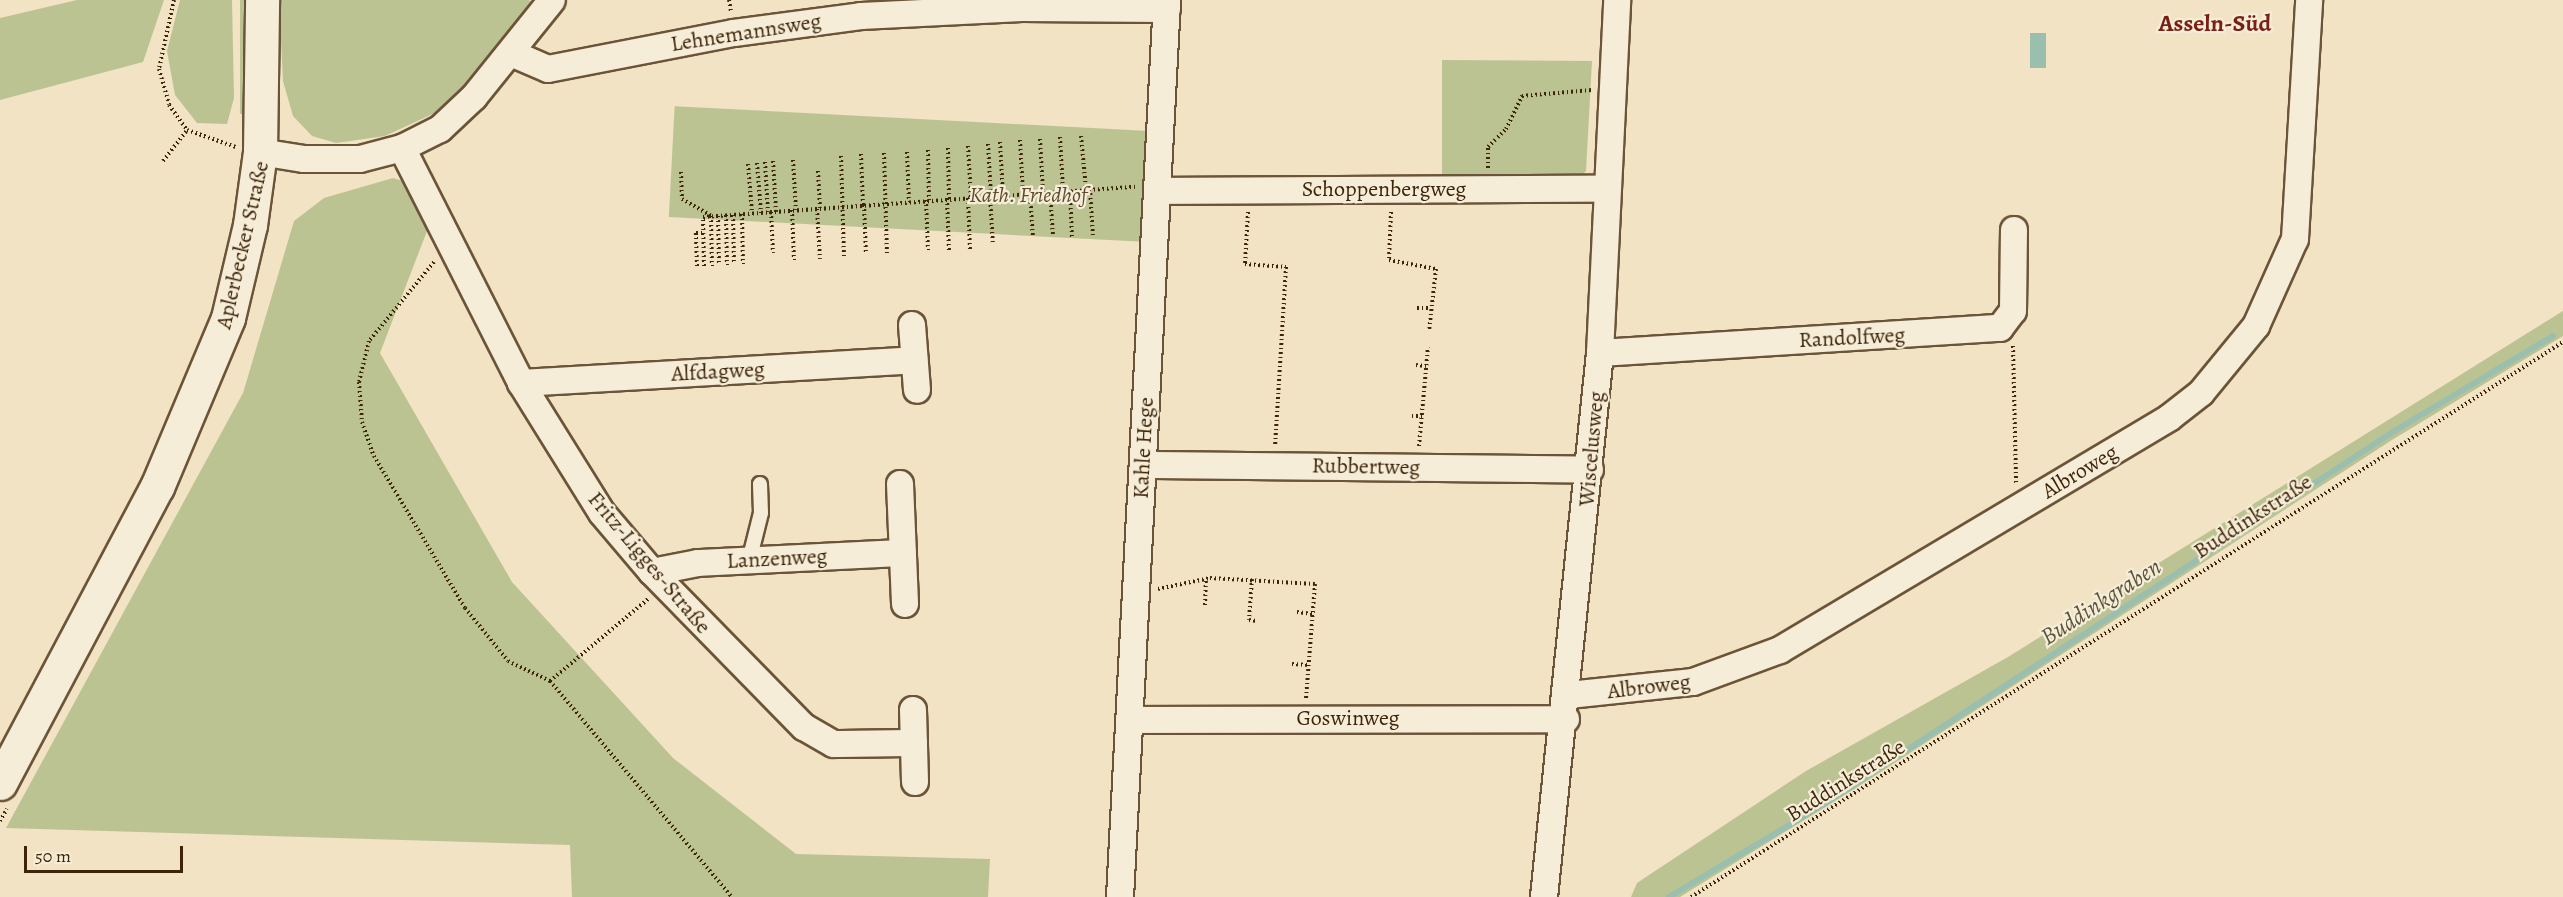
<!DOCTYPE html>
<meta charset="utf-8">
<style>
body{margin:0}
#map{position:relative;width:2563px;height:897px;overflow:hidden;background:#f1e3c3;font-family:Alegreya,serif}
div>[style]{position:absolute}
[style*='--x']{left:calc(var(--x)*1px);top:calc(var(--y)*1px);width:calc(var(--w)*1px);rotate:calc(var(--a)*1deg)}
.green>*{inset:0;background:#bcc392;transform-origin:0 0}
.water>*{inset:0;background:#9bbfaf;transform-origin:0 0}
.stream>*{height:6px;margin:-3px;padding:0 3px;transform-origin:3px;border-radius:3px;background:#9bbfaf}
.path>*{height:4px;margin-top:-2px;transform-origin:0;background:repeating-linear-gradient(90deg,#3e250a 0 1.5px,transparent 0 4.5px)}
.roads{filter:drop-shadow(2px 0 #6b5438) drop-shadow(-2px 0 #6b5438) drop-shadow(0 2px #6b5438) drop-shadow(0 -2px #6b5438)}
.lane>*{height:14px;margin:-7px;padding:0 7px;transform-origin:7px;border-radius:7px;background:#f6edd8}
.street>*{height:26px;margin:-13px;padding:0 13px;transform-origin:13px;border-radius:13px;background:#f6edd8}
.secondary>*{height:33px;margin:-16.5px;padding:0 16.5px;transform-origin:16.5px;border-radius:16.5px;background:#f6edd8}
span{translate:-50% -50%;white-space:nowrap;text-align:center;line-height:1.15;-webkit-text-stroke:4.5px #f6edd8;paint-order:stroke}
.street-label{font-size:22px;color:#3e250a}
.park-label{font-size:22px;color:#5e4c2c;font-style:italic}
.neighbourhood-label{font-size:24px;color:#7a1f14;font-weight:700}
.water-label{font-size:24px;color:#5a533c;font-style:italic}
.scale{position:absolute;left:24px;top:846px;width:159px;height:27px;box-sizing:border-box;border:3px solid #3e250a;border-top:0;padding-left:8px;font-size:18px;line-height:21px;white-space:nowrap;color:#3e250a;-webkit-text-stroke:4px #f6edd8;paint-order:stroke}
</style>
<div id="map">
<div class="green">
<div style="clip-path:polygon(77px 0,164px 0,143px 62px,0 100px,0 18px)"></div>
<div style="clip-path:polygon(180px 0,232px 0,234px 98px,227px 124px,197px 123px,175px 95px,167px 51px)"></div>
<div style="left:240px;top:0;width:6px;height:114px"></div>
<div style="clip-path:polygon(279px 0,529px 0,533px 4px,468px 87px,439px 111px,385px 136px,336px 143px,312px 136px,293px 116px,283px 81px)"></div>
<div style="clip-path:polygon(1442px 60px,1592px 61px,1586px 171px,1579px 178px,1442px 178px)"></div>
<div style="left:1149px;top:131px;width:111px;height:475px;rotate:93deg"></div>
<div style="clip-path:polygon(393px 178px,406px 182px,427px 231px,380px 353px,512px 582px,673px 758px,796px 854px,990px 859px,988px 897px,572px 897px,570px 845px,6px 828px,243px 393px,294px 221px,324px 198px)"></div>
<div style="clip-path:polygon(2563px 311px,2563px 336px,2392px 440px,1856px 788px,1680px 897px,1631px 897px,1637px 883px,1806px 771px,2008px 657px)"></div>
</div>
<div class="water">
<div style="left:2030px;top:33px;width:16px;height:35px"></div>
</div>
<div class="stream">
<div style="--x:1669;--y:897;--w:183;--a:-30.9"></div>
<div style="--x:1826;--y:803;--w:681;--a:-33.2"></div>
<div style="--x:2396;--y:430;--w:183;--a:-30.9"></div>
</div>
<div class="path">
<div style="--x:174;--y:0;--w:71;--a:102.3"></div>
<div style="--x:159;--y:69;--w:37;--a:74"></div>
<div style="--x:169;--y:105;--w:31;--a:54"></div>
<div style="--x:187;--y:130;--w:52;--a:19.1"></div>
<div style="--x:729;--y:0;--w:11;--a:80"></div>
<div style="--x:1081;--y:136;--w:53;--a:84.6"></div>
<div style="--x:1060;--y:137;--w:54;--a:86.8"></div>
<div style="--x:1040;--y:139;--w:53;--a:86.8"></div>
<div style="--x:1020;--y:140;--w:54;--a:86.8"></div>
<div style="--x:1000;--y:142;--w:53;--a:86.8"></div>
<div style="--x:988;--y:144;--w:52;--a:86.7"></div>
<div style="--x:968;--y:146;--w:52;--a:86.7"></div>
<div style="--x:948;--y:148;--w:51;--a:88.9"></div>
<div style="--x:928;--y:150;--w:50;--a:88.9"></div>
<div style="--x:907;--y:152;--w:50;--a:87.7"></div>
<div style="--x:884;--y:153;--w:101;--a:88.3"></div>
<div style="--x:861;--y:154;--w:51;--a:87.8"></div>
<div style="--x:841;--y:156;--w:101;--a:88.3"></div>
<div style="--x:793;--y:160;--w:50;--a:86.6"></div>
<div style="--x:163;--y:161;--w:39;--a:-52"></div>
<div style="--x:773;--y:161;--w:51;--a:86.6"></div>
<div style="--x:765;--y:162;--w:50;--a:86.6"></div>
<div style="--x:757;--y:163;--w:50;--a:85.4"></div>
<div style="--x:748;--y:164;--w:49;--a:85.3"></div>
<div style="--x:1488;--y:168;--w:21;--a:-90"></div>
<div style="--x:1488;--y:147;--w:25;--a:-45"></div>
<div style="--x:1506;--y:129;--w:37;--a:-64"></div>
<div style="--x:1522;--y:96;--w:70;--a:-4.9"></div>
<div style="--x:818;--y:171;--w:37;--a:87"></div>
<div style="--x:681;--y:172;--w:27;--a:88"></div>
<div style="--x:682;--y:199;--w:34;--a:30"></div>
<div style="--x:711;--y:216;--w:50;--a:88.9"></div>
<div style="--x:1090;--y:189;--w:48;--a:86.4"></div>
<div style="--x:1070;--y:190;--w:48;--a:87.6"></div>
<div style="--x:1050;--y:192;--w:44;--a:86.1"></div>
<div style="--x:1030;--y:193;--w:45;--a:86.2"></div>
<div style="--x:990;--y:196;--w:49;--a:86.5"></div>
<div style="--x:968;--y:198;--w:51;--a:87.8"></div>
<div style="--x:947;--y:199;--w:51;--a:87.8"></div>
<div style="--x:926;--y:200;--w:50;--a:87.7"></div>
<div style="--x:864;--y:205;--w:49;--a:87.7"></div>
<div style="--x:817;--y:209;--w:50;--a:86.6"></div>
<div style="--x:792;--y:210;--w:50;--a:87.7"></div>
<div style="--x:771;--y:212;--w:41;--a:87.2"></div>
<div style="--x:1248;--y:212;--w:52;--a:93.3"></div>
<div style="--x:1245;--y:264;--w:41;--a:4.2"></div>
<div style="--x:1286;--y:267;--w:178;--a:93.5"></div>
<div style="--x:1391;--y:212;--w:48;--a:92.4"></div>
<div style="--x:1389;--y:260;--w:48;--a:10.8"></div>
<div style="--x:1436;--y:269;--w:62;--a:96.4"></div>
<div style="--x:742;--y:214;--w:50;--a:88.9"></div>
<div style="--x:726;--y:215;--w:50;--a:88.9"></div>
<div style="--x:733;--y:215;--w:49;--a:88.8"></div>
<div style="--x:718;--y:216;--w:49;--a:88.8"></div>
<div style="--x:434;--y:262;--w:102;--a:129.4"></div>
<div style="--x:369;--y:341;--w:42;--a:103.7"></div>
<div style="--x:359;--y:382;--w:40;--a:85.7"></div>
<div style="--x:362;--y:422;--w:36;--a:71"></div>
<div style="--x:374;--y:456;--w:177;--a:59.1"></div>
<div style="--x:465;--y:608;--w:68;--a:50.9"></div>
<div style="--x:508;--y:661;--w:47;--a:25.5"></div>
<div style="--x:550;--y:681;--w:282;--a:49.9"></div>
<div style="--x:697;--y:266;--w:33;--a:-92"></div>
<div style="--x:696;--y:233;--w:7;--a:0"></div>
<div style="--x:704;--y:266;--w:49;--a:-91.2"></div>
<div style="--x:703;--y:217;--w:433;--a:-4"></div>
<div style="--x:1417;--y:308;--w:14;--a:0"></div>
<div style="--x:2013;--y:346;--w:137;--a:88.7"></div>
<div style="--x:1416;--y:365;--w:10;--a:6"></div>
<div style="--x:1412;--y:416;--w:10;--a:0"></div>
<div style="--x:1419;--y:446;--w:99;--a:-84.8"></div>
<div style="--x:1252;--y:579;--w:41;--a:94.2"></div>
<div style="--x:1249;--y:620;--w:8;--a:7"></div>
<div style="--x:1158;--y:589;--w:53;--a:-11.9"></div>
<div style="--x:1210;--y:578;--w:105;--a:3.3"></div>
<div style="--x:1315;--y:584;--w:115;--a:94.5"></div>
<div style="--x:1205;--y:605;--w:26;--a:-88"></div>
<div style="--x:1297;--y:612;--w:16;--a:7"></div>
<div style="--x:1292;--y:664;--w:17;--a:3"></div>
<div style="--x:550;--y:681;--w:128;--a:-39.9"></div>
<div style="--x:0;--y:821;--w:14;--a:-60"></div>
<div style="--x:1691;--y:897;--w:1034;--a:-32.48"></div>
</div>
<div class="roads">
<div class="lane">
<div style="--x:749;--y:561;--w:49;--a:-76"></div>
<div style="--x:761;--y:513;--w:29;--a:-92"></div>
</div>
<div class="street">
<div style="--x:511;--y:53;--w:40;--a:23.4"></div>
<div style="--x:548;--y:69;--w:189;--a:-11"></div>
<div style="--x:734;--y:33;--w:128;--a:-7.6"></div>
<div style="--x:861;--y:16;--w:161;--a:-2.8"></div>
<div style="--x:1022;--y:8;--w:145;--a:0.4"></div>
<div style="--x:402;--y:148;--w:263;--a:63.1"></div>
<div style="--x:521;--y:383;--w:153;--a:58.1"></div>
<div style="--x:602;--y:513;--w:77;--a:49.7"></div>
<div style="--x:652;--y:572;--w:217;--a:45.6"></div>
<div style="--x:804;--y:727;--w:34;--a:30"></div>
<div style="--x:834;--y:744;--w:80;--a:-0.7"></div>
<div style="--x:260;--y:152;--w:45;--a:9"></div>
<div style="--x:304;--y:159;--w:56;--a:0"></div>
<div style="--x:360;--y:159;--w:43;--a:-14.7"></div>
<div style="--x:402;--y:148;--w:42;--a:-26.6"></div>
<div style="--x:440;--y:129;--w:47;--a:-43.3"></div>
<div style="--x:474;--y:97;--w:124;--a:-51.2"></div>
<div style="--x:1160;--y:191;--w:447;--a:-0.3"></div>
<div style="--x:912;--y:325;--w:65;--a:85.6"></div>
<div style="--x:1600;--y:353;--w:401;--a:-3.6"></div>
<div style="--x:2000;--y:328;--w:21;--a:-53"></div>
<div style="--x:2013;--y:311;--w:81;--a:-89.3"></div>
<div style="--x:521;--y:383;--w:394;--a:-3.3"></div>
<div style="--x:1143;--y:465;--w:447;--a:0.6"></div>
<div style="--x:900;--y:484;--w:120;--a:87.6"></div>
<div style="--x:652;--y:572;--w:47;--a:-11.1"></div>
<div style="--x:698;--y:563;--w:205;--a:-2.8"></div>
<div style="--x:1569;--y:695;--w:125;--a:-6"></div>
<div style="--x:1693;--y:682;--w:93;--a:-20.2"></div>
<div style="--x:1780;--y:650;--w:453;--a:-30.8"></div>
<div style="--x:2169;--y:418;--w:41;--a:-38"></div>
<div style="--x:2201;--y:393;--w:87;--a:-50.6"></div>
<div style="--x:2256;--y:326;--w:95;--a:-65.9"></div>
<div style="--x:2295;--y:239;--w:239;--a:-86.6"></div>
<div style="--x:913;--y:710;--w:72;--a:88.4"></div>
<div style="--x:1130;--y:720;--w:436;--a:-0.1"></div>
<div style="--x:1120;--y:897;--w:898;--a:-87"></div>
<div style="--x:1544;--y:897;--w:547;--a:-84.12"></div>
<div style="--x:1600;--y:353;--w:353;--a:-87.2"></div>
</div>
<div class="secondary">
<div style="--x:0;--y:783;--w:335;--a:-62.1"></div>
<div style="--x:157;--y:487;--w:183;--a:-67.2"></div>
<div style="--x:228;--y:318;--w:96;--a:-76.7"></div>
<div style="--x:250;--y:225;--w:74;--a:-82.2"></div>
<div style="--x:260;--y:152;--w:152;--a:-89.2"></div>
</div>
</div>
<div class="street-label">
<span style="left:746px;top:33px;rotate:-9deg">Lehnemannsweg</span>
<span style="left:1384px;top:190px">Schoppenbergweg</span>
<span style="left:243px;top:245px;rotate:-77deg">Aplerbecker Straße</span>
<span style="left:1852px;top:338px;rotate:-3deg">Randolfweg</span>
<span style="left:718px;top:372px;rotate:-3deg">Alfdagweg</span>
<span style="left:1144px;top:448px;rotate:-87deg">Kahle Hege</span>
<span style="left:1592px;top:449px;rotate:-85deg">Wiscelusweg</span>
<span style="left:1366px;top:467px;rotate:1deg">Rubbertweg</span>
<span style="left:2080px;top:472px;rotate:-31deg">Albroweg</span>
<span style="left:2253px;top:517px;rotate:-33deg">Buddinkstraße</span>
<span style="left:777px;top:559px;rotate:-3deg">Lanzenweg</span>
<span style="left:649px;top:563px;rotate:50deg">Fritz-Ligges-Straße</span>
<span style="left:1649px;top:687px;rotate:-7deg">Albroweg</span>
<span style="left:1348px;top:719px">Goswinweg</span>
<span style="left:1846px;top:781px;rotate:-32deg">Buddinkstraße</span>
</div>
<div class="park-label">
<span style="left:1028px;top:196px">Kath. Friedhof</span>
</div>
<div class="neighbourhood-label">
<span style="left:2215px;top:24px">Asseln-Süd</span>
</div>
<div class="water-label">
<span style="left:2101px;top:602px;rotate:-33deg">Buddinkgraben</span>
</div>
<div class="scale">50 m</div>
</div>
